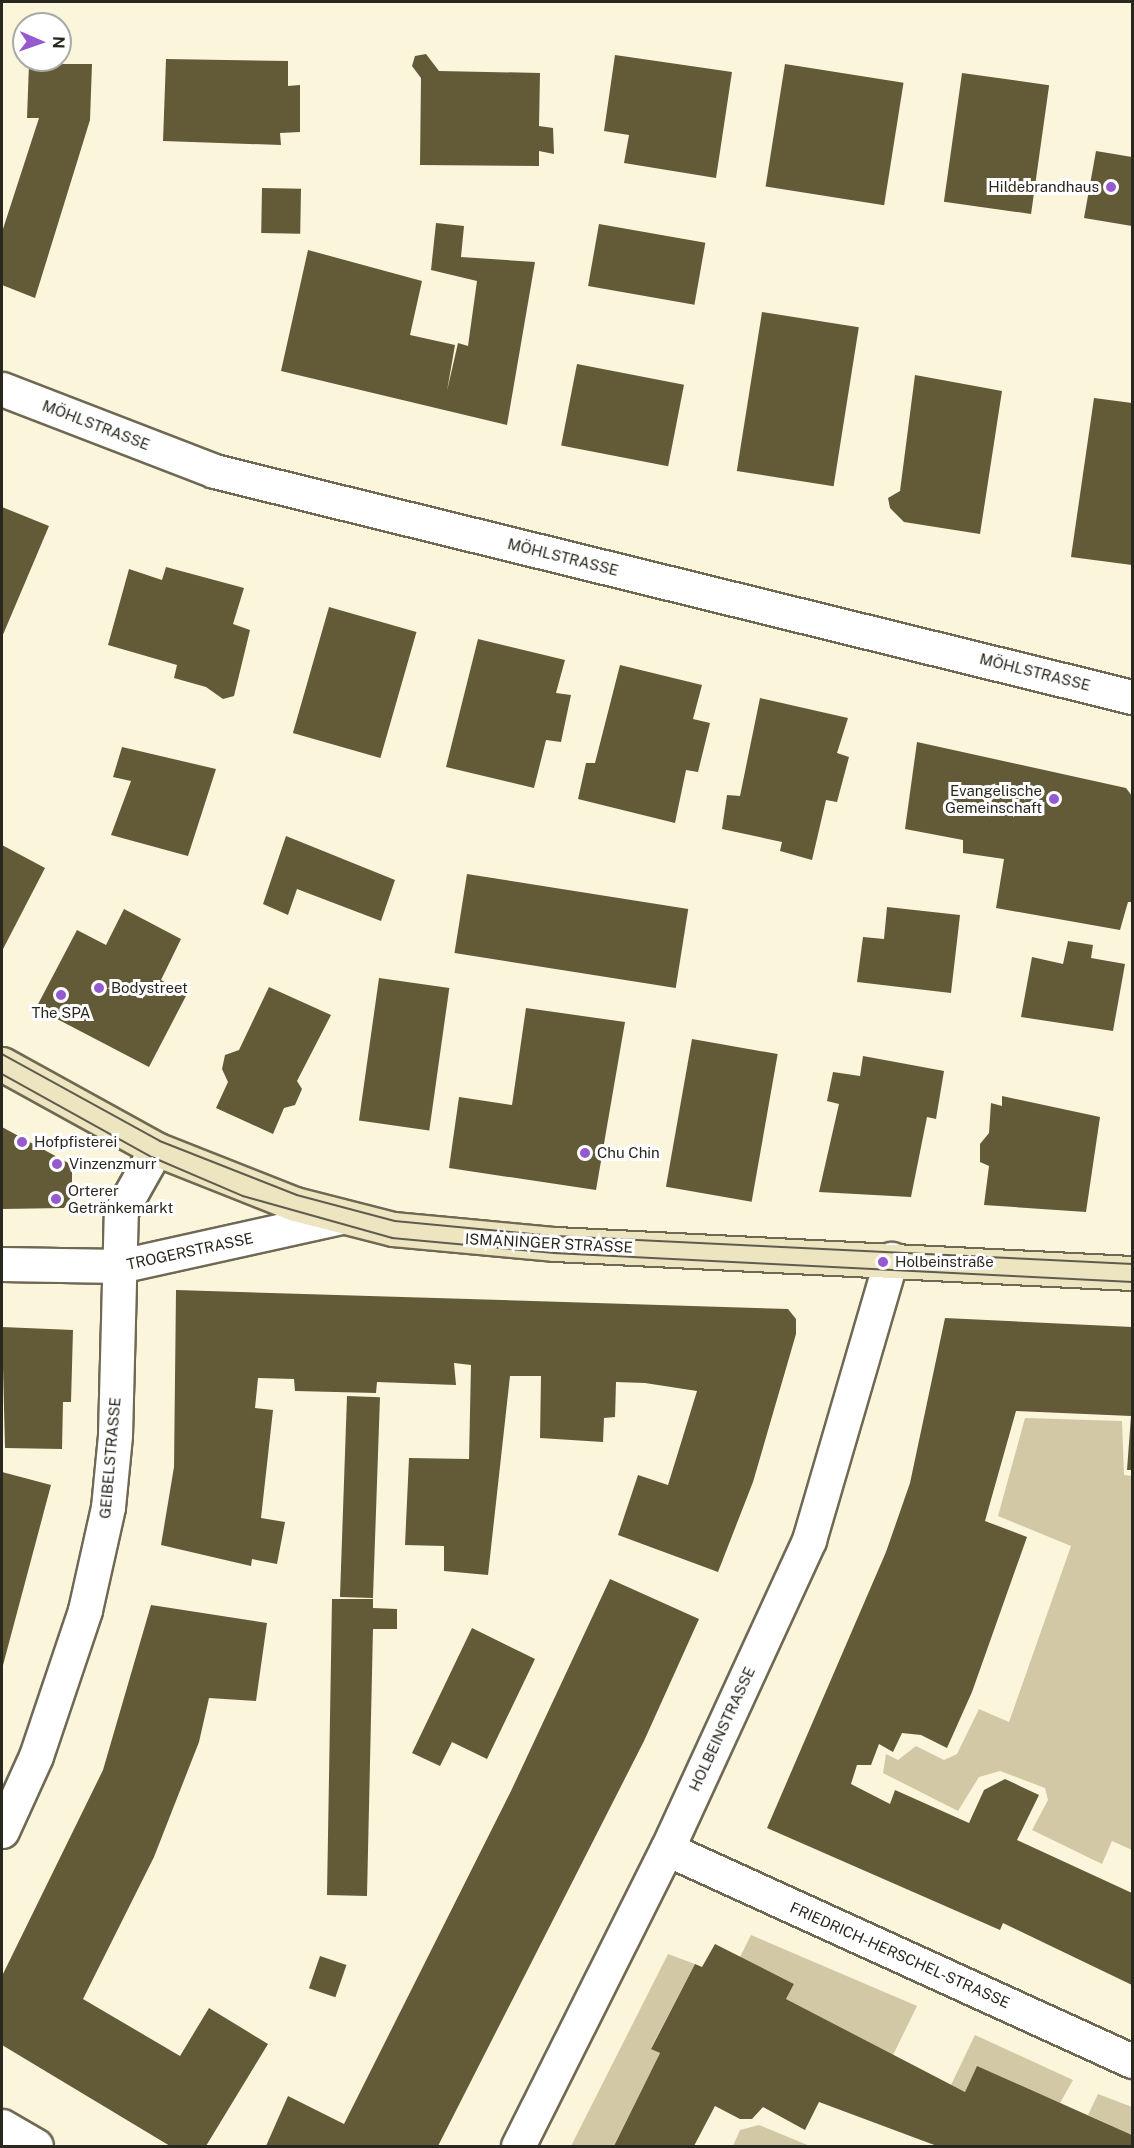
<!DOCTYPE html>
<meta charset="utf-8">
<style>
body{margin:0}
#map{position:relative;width:1134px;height:2148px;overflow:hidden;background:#fbf5dc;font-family:"Public Sans",sans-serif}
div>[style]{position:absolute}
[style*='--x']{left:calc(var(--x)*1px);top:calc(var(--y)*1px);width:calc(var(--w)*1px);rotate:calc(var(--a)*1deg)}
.green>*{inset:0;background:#d2c8a5}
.building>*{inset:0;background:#635a38;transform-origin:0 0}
.roads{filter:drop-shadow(2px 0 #6f6954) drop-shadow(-2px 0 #6f6954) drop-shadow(0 2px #6f6954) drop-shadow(0 -2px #6f6954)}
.street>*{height:33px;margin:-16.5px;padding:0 16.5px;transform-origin:16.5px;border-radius:16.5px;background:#fff}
.secondary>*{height:33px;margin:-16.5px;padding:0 16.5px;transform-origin:16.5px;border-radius:16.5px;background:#ede4c0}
.tram>*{height:1.5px;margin:-0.75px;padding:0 0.75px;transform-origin:0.75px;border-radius:0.75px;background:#5f5c4f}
.dots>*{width:16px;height:16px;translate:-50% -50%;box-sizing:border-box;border:3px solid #fff;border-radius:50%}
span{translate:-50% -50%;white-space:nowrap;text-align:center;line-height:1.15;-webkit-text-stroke:6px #fff;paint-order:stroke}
.poi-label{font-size:15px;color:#29271e}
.right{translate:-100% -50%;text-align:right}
.left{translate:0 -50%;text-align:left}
.street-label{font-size:15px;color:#29271e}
.frame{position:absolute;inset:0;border:3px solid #29271e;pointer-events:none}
.north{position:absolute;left:12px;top:12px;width:60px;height:60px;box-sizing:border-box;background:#fff;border:2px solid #a9a9a5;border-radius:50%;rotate:92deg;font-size:16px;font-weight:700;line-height:24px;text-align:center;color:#29271e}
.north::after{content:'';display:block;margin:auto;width:21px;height:27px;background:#9559d0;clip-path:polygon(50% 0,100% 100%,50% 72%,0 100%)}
</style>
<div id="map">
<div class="green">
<div style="clip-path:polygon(1025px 1418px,1122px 1421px,1124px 1475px,1132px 1476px,1132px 1850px,1112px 1841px,1102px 1864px,1032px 1830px,1048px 1800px,1045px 1788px,1000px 1771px,979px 1777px,958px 1811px,883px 1773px,886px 1754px,898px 1760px,916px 1746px,944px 1760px,957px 1754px,979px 1709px,1009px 1722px,1071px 1546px,998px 1516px)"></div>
<div style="clip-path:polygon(751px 1935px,917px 2006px,893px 2055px,786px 1999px,794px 1984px,740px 1957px)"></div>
<div style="clip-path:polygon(668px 1954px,695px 1964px,651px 2048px,660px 2053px,614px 2146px,571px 2146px)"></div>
<div style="clip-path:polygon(975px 2035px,1073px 2080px,1060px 2103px,977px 2067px,965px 2092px,951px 2085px)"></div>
<div style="clip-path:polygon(1098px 2094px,1132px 2107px,1132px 2135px,1088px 2115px)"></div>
<div style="clip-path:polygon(759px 2125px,810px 2146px,733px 2146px,740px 2130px)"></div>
</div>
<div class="building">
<div style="clip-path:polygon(426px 54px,439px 71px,540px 73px,539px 126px,553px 128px,554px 154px,539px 151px,539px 166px,420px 165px,421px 78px,412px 66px,415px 56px)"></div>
<div style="clip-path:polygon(615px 55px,732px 72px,716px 178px,624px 163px,629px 135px,604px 131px)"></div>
<div style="clip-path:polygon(166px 59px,288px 61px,288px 86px,300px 85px,300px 132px,280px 133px,281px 145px,163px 141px)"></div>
<div style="clip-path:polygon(29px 64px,92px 64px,90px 120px,35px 298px,2px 285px,2px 232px,39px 118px,27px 118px)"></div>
<div style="left:785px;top:64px;width:120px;height:124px;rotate:9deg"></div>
<div style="left:962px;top:73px;width:88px;height:130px;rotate:8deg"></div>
<div style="clip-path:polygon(1096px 151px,1132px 157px,1132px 226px,1084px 218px)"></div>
<div style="left:262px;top:188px;width:39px;height:45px;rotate:1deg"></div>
<div style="clip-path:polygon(436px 223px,464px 226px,461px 257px,535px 262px,507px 425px,281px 371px,308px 250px,422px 281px,410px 335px,455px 345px,447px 391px,458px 343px,468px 346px,477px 281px,431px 270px)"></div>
<div style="left:599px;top:224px;width:108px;height:63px;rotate:10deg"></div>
<div style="left:762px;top:312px;width:98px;height:161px;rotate:9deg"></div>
<div style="left:577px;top:364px;width:109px;height:83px;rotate:11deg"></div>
<div style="clip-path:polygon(915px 375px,1002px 391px,980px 534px,904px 522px,890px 508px,888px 498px,900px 491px)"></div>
<div style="clip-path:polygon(1094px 398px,1132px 403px,1132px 565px,1071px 557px)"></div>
<div style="clip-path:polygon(2px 507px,49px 526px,2px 637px)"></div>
<div style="clip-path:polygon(166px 567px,244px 588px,233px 624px,250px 630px,234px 696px,223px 699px,206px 687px,174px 678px,177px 665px,108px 645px,129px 569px,162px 580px)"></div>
<div style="left:329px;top:607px;width:91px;height:131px;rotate:16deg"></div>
<div style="clip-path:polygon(478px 639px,565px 660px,556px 693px,571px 695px,561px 742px,546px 740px,534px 788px,446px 767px)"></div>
<div style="clip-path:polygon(620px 665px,702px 685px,693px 719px,710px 723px,698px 772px,686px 770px,675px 823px,578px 799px,586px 763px,595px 763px)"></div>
<div style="clip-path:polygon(760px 698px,848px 718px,837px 753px,849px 757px,837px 802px,826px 800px,812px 860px,780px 851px,782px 842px,722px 829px,727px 795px,740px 796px)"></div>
<div style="clip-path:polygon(917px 742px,1126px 788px,1132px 796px,1132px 902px,1128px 902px,1120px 930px,996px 908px,1004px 859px,963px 853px,963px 840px,905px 829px)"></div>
<div style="clip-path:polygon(122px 747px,216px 769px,188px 856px,111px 835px,131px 781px,113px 777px)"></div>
<div style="clip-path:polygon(286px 836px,395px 880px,381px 921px,297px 889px,288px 915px,263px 904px)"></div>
<div style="clip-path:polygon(2px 845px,45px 868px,2px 951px)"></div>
<div style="left:467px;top:874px;width:224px;height:80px;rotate:9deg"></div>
<div style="clip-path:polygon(887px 907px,960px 915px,951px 993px,857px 982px,863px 937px,884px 939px)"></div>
<div style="clip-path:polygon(124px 909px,181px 939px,161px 980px,187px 994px,149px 1067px,36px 1008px,77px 930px,106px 945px)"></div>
<div style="clip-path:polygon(1068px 941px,1093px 945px,1091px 958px,1125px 964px,1113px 1031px,1021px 1017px,1032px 957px,1063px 964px)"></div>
<div style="left:379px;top:978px;width:71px;height:144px;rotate:8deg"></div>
<div style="clip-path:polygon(269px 987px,331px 1015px,297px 1081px,302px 1089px,295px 1105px,284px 1108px,273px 1134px,216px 1108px,228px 1082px,222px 1069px,225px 1055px,239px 1050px)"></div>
<div style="clip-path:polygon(526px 1008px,625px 1022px,596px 1190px,449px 1168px,459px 1097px,512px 1105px)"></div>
<div style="left:692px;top:1039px;width:87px;height:150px;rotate:10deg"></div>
<div style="clip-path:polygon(863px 1056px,944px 1071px,936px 1119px,927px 1117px,911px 1197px,819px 1192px,839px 1104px,827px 1101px,833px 1072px,860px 1076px)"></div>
<div style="clip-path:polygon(1002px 1096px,1100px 1117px,1086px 1212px,984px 1205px,989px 1166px,980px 1162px,980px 1144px,989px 1133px,991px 1103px,1002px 1106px)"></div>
<div style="clip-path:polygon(2px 1127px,72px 1165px,72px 1196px,64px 1208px,2px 1209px)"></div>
<div style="clip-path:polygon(176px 1290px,788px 1309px,796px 1319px,796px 1334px,753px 1482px,718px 1572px,618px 1535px,638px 1475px,668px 1485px,697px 1391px,645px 1383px,616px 1382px,615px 1417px,604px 1418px,603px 1442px,540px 1438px,541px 1376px,510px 1376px,488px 1575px,444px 1571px,444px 1546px,405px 1545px,409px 1458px,469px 1459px,471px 1365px,454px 1363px,456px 1385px,377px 1382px,376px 1393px,295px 1391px,294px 1379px,258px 1378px,255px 1408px,273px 1410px,261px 1518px,285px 1522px,277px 1564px,252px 1559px,251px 1566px,161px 1545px,174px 1467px)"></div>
<div style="clip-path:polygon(945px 1318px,1132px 1327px,1132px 1470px,1127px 1470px,1131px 1416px,1016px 1411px,985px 1521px,1027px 1537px,972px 1692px,947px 1748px,921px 1735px,902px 1733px,893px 1752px,879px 1744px,871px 1765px,857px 1765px,851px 1784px,890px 1804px,895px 1790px,969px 1823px,984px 1790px,1005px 1779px,1039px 1795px,1017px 1840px,1132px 1893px,1132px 1985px,1003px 1923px,1000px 1930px,767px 1828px,886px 1552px,910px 1483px)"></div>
<div style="clip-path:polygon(2px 1327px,73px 1330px,71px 1402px,63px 1402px,62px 1449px,5px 1448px)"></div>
<div style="left:347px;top:1396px;width:33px;height:201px;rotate:2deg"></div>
<div style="clip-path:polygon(2px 1472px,51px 1485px,2px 1669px)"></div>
<div style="clip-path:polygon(610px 1579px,699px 1619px,644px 1741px,438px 2146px,266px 2146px,288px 2096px,344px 2124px,511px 1791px)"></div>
<div style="clip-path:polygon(332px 1599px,373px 1599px,373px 1608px,397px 1609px,397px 1629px,373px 1629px,367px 1896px,327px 1895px)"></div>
<div style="clip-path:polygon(151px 1605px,267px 1623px,256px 1701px,209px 1698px,199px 1742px,154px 1857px,83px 1999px,180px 2056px,209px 2008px,268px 2044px,206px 2146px,170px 2146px,2px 2045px,2px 1976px,103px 1770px)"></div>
<div style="clip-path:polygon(472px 1628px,535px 1659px,487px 1759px,452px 1742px,440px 1766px,412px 1753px)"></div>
<div style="clip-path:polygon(715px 1944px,794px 1984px,786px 1999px,965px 2092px,977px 2066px,1132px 2135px,1132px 2146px,937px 2146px,819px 2102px,805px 2130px,763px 2107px,752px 2119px,740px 2119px,715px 2106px,694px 2146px,614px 2146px,660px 2053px,651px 2049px,695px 1964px,702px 1967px)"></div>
<div style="left:320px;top:1956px;width:28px;height:34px;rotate:19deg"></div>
</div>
<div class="roads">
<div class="street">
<div style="--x:2;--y:389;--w:227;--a:21.1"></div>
<div style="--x:214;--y:471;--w:945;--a:13.83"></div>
<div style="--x:2;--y:1264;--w:118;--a:1"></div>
<div style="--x:120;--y:1266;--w:226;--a:-12.5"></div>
<div style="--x:2;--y:1831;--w:82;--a:-65.6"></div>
<div style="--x:36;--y:1756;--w:154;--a:-71.4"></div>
<div style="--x:85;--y:1610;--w:106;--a:-77.4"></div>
<div style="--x:108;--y:1507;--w:72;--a:-84.4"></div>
<div style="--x:115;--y:1435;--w:224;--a:-88.5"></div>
<div style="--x:121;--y:1211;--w:71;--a:-60.6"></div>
<div style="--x:667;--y:1849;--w:511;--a:24.51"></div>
<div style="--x:2;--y:2126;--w:39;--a:30"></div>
<div style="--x:518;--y:2146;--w:332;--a:-63.4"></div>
<div style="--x:667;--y:1849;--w:340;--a:-65.3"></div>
<div style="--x:809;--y:1540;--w:293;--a:-73.7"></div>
</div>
<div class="secondary">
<div style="--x:2;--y:1064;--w:176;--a:28.9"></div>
<div style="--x:156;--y:1149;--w:149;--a:21.6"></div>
<div style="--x:295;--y:1204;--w:101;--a:14.3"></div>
<div style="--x:393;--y:1229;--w:163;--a:5.3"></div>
<div style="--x:555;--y:1244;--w:578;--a:2.88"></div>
</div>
</div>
<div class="tram">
<div style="--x:2;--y:1054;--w:180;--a:28.8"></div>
<div style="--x:160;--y:1141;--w:147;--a:21.5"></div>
<div style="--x:297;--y:1195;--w:101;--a:14.9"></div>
<div style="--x:395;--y:1221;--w:161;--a:5.4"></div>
<div style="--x:555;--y:1236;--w:578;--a:2.78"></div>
<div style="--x:2;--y:1074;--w:171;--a:29"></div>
<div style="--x:152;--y:1157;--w:99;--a:23.2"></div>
<div style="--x:243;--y:1196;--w:155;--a:15.7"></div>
<div style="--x:392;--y:1238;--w:163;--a:5.3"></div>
<div style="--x:554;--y:1253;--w:579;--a:2.87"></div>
</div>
<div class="dots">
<div style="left:1111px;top:187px;background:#9559d0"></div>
<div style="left:1054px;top:799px;background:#9559d0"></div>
<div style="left:99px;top:988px;background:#9559d0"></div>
<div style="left:61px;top:995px;background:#9559d0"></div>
<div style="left:22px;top:1142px;background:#9559d0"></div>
<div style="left:585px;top:1153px;background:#9559d0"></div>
<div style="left:57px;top:1164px;background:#9559d0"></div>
<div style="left:56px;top:1199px;background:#9559d0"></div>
<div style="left:883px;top:1262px;background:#9559d0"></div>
</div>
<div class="poi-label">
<span class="right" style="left:1099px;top:187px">Hildebrandhaus</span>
<span class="right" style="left:1042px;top:799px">Evangelische<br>Gemeinschaft</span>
<span class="left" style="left:111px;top:988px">Bodystreet</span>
<span style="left:61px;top:1013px">The SPA</span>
<span class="left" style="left:34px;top:1142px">Hofpfisterei</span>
<span class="left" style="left:597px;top:1153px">Chu Chin</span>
<span class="left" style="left:69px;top:1164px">Vinzenzmurr</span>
<span class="left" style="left:68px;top:1199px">Orterer<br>Getränkemarkt</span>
<span class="left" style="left:895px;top:1262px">Holbeinstraße</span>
</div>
<div class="street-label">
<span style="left:96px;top:425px;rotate:21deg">MÖHLSTRASSE</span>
<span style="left:563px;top:557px;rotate:14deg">MÖHLSTRASSE</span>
<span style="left:1035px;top:672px;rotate:14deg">MÖHLSTRASSE</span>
<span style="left:549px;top:1243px;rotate:3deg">ISMANINGER STRASSE</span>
<span style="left:190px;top:1251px;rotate:-12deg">TROGERSTRASSE</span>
<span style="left:110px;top:1458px;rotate:-85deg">GEIBELSTRASSE</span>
<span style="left:722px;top:1729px;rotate:-65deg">HOLBEINSTRASSE</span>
<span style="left:900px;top:1955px;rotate:24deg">FRIEDRICH-HERSCHEL-STRASSE</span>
</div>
<div class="frame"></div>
<div class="north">N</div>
</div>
